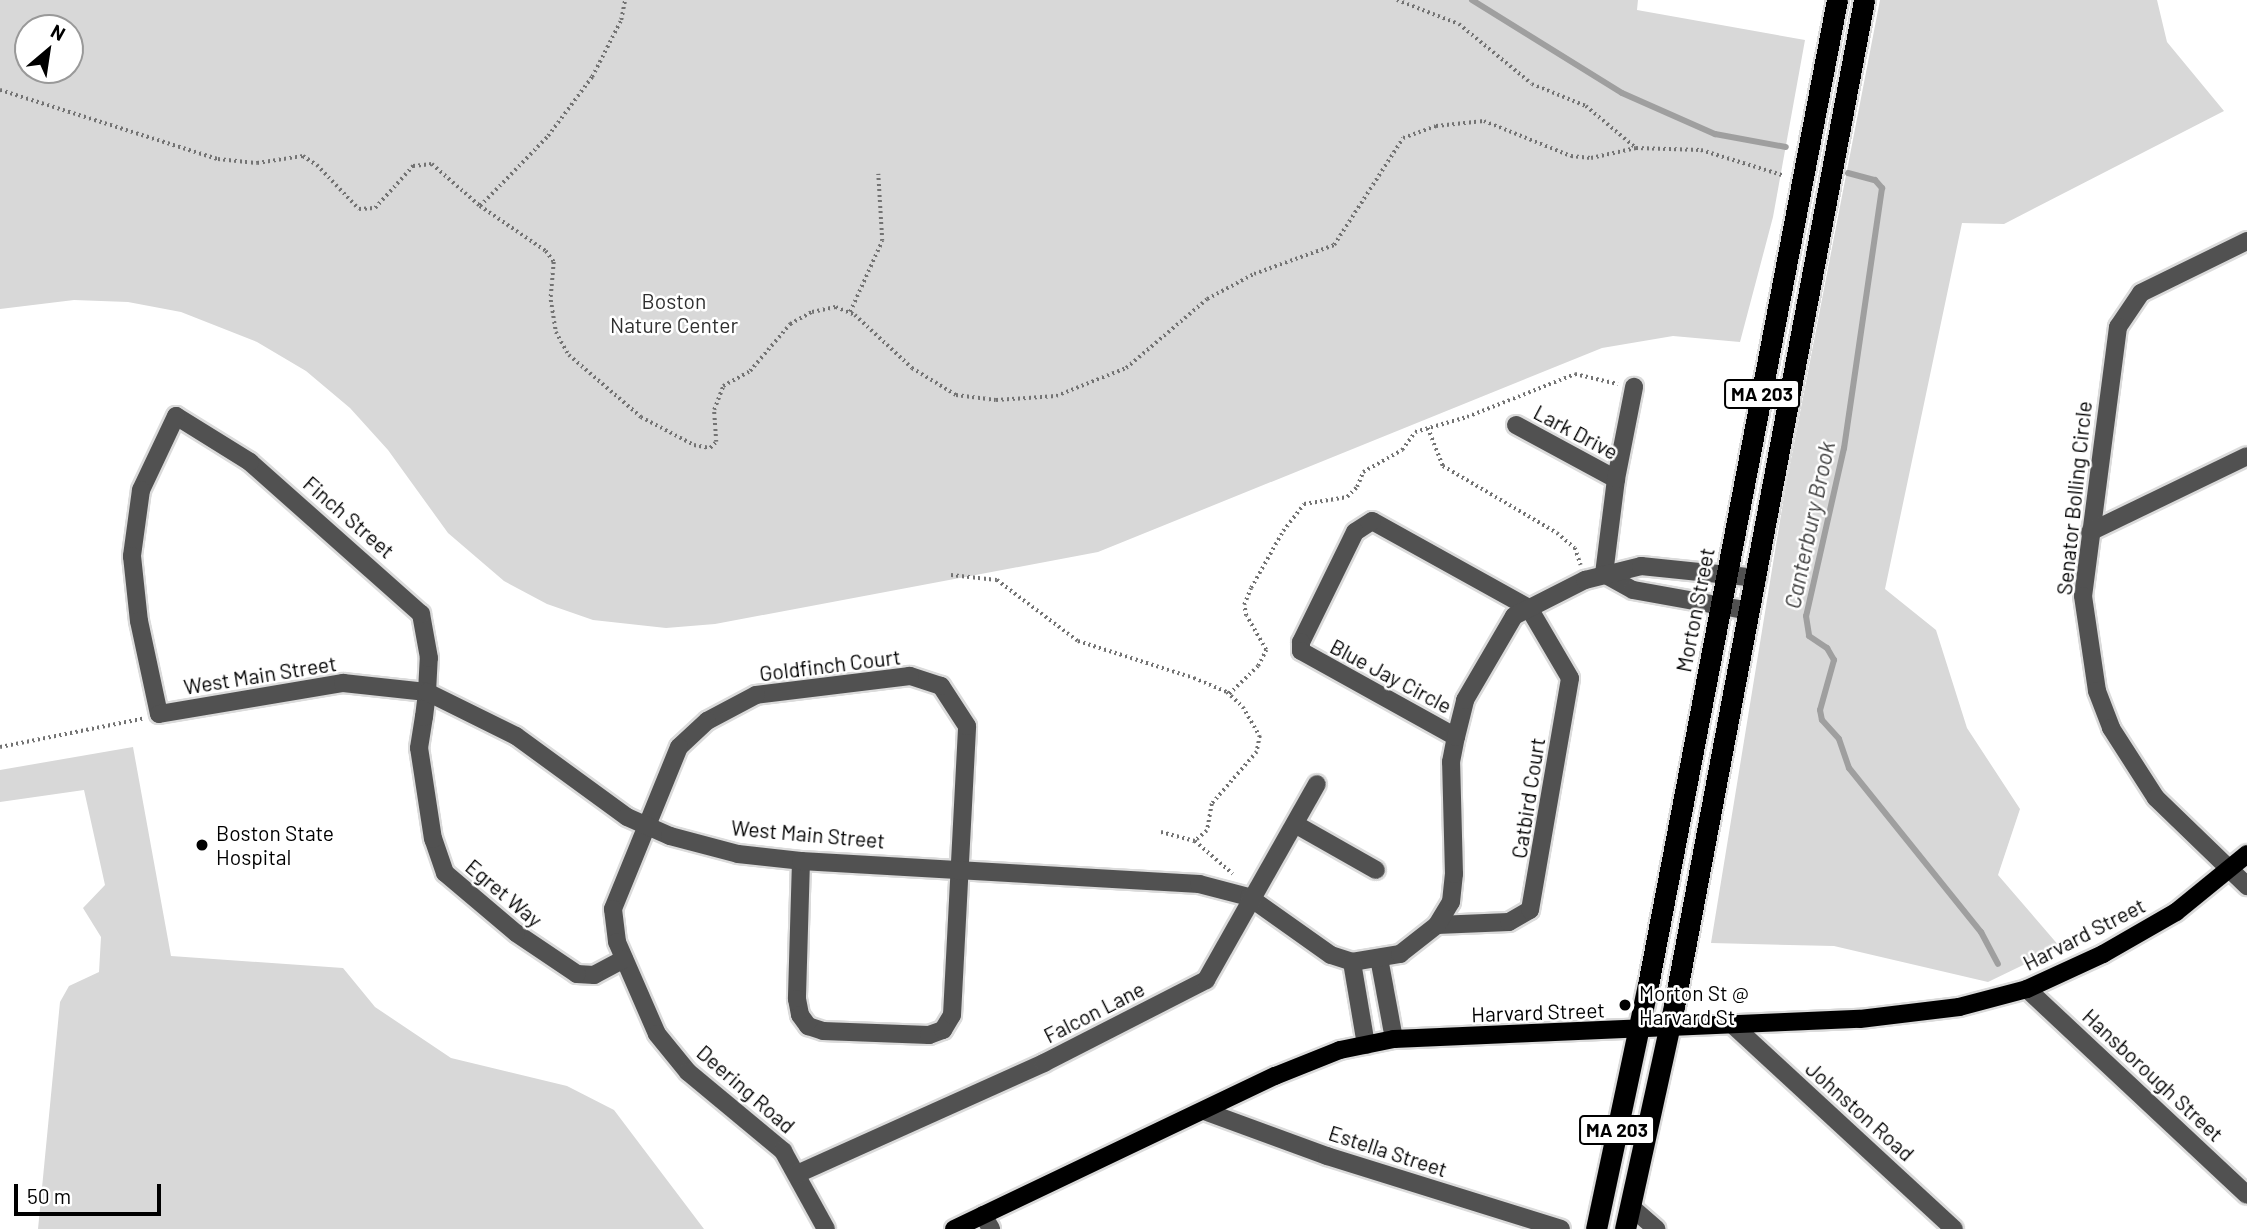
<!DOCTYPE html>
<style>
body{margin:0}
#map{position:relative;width:2247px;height:1229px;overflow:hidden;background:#fff;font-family:Barlow,sans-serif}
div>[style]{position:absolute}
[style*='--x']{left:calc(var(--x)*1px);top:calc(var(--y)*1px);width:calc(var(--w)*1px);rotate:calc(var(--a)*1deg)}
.green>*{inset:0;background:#d8d8d8}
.stream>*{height:6px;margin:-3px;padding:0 3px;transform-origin:3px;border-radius:3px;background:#9f9f9f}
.path>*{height:3.5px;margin-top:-1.75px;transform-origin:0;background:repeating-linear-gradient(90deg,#737373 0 2px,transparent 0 5.5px)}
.roads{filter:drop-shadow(2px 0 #dbdbdb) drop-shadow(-2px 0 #dbdbdb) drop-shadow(0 2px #dbdbdb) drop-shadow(0 -2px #dbdbdb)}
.minor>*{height:18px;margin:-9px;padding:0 9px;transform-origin:9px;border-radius:9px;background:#515151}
.major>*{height:18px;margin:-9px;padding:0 9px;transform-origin:9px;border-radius:9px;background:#000}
.highway>*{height:21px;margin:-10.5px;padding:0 10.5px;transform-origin:10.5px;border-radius:10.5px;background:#000}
.dots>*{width:19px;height:19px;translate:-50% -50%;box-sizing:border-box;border:4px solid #fff;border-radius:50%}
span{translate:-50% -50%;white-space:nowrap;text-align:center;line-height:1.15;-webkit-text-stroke:5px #fff;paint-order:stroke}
.shield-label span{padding:2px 5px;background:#fff;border:2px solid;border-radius:5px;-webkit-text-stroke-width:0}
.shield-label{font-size:19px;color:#000;font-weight:700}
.park-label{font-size:21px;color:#2f2f2f}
.street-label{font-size:21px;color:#000}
.poi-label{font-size:21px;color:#000}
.left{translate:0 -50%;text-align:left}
.water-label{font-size:23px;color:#404040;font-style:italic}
.north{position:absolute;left:14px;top:14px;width:70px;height:70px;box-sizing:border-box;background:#fff;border:2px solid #999;border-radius:50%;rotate:29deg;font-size:19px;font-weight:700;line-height:28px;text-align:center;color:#000}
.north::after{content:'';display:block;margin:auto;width:24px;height:32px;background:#000;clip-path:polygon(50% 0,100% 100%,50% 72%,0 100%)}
.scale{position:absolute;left:14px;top:1184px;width:147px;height:32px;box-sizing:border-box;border:4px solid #000;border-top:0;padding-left:9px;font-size:21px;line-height:24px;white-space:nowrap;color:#000;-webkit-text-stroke:5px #fff;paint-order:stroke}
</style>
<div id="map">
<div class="green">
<div style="clip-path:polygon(evenodd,0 0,1638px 0,1637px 10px,1805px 40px,1773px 217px,1740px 342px,1673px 336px,1602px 348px,1098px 552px,715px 624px,666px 628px,593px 620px,547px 604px,504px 581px,448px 533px,388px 450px,350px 408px,306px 371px,257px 342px,181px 312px,128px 302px,74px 300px,0 309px,0 0,28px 28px,70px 28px,70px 70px,28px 70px,28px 28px)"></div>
<div style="clip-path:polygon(1880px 0,2157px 0,2167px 42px,2224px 111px,2004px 224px,1962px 223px,1885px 589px,1936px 630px,1967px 728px,2020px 809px,1998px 875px,2060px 947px,1988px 982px,1834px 946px,1711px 943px,1785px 490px)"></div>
<div style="clip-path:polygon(133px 747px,171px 956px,343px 968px,375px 1007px,451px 1058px,567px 1086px,614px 1110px,704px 1229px,38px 1229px,60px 1002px,69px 986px,99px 972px,101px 937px,83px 908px,105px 885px,84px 790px,0 802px,0 770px)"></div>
</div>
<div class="stream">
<div style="--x:1472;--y:0;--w:176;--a:31.8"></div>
<div style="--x:1622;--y:93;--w:102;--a:23.8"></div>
<div style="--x:1715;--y:134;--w:72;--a:10.4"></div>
<div style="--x:1848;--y:173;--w:28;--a:15"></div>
<div style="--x:1875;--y:180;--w:11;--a:49"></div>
<div style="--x:1882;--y:188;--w:263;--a:98.3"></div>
<div style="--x:1844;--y:448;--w:172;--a:102.7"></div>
<div style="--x:1806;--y:616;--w:20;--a:81"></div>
<div style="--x:1809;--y:636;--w:22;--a:34"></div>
<div style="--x:1827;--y:648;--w:14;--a:60"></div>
<div style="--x:1834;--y:660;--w:52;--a:105.6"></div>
<div style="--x:1820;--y:710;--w:10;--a:79"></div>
<div style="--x:1822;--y:720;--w:25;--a:48"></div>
<div style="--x:1839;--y:739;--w:31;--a:71"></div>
<div style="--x:1849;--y:768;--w:211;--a:51.2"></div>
<div style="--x:1981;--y:932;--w:36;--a:62"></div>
</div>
<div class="path">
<div style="--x:1397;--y:0;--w:66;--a:21.2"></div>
<div style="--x:1459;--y:24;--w:94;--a:39.4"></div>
<div style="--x:1532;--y:84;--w:58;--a:22.2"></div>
<div style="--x:1586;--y:106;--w:65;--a:40"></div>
<div style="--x:1636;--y:148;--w:65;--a:1.8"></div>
<div style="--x:1701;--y:150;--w:85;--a:17.2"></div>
<div style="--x:0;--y:90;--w:229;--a:17.6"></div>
<div style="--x:218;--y:159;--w:39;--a:6"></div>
<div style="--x:257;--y:163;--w:47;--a:-8.7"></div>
<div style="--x:303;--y:156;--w:17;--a:33"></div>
<div style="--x:317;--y:165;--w:61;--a:46.3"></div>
<div style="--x:359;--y:209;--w:16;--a:-4"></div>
<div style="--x:375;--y:208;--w:57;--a:-47.9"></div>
<div style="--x:413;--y:166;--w:19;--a:-6"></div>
<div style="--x:432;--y:164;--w:64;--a:41.2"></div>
<div style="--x:480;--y:206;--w:98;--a:-45.8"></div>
<div style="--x:548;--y:136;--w:74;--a:-53.3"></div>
<div style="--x:592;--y:77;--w:64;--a:-63"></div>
<div style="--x:621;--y:20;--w:20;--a:-79"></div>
<div style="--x:480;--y:206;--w:80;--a:34.3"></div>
<div style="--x:546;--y:251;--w:14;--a:54"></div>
<div style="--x:554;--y:262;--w:38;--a:95"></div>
<div style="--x:551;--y:300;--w:32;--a:81"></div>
<div style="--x:556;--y:332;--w:26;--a:61"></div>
<div style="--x:569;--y:355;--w:95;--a:40.7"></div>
<div style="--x:641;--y:417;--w:60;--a:27.8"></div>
<div style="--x:694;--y:445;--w:16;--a:11"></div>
<div style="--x:710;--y:448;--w:8;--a:-45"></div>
<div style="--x:716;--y:442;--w:32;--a:-94"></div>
<div style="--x:714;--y:410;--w:26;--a:-69"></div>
<div style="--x:723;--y:386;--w:31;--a:-29"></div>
<div style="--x:750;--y:371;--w:62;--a:-49.6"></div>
<div style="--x:790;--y:324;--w:25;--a:-29"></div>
<div style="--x:812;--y:312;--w:25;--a:-12"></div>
<div style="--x:836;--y:307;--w:21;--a:23"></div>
<div style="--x:855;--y:315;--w:78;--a:42.9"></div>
<div style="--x:912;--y:368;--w:52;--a:31.5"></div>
<div style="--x:956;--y:395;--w:40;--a:7.1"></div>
<div style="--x:996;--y:400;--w:60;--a:-3.8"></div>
<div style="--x:1056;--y:396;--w:75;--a:-21.8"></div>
<div style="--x:1126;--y:368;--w:106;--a:-40.4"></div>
<div style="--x:1207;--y:299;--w:53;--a:-28"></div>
<div style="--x:1254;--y:274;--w:85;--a:-19.9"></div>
<div style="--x:1334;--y:245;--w:127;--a:-57.2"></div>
<div style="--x:1403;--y:138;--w:35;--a:-20"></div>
<div style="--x:1436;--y:126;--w:48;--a:-5.9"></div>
<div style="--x:1484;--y:121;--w:94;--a:21.9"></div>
<div style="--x:1571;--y:156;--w:20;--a:6"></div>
<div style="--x:1591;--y:158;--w:46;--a:-12.5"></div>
<div style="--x:850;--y:312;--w:78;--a:-65.7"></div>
<div style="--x:882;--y:241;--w:67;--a:-93.4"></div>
<div style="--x:1428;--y:428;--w:41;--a:68.5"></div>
<div style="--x:1443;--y:466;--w:132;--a:30.4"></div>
<div style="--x:1557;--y:533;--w:23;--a:40"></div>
<div style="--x:1575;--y:548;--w:18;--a:71"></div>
<div style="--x:951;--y:575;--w:46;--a:6.2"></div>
<div style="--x:997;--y:580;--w:101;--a:37"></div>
<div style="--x:1078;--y:641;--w:122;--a:17.7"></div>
<div style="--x:1194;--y:678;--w:36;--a:23"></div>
<div style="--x:1227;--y:692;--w:22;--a:43"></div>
<div style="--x:1243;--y:707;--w:34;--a:60"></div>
<div style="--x:1260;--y:736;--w:16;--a:101"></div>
<div style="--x:1257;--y:752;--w:69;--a:130.9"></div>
<div style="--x:1212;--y:804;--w:27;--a:100"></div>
<div style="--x:1207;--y:831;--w:16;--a:140"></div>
<div style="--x:1229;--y:694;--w:40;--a:-44"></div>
<div style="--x:1258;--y:666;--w:18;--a:-63"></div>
<div style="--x:1266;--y:650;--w:39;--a:-120"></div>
<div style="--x:1246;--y:616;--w:11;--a:-100"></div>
<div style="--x:1244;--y:605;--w:18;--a:-68"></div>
<div style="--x:1251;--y:588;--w:65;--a:-60.7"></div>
<div style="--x:1283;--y:531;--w:34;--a:-52"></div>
<div style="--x:1304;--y:504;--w:44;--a:-9.2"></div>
<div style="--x:1347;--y:497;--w:14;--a:-45"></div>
<div style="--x:1357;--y:487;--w:16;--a:-68"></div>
<div style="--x:1363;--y:472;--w:45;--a:-29.4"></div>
<div style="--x:1402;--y:450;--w:22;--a:-54"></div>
<div style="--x:1415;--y:432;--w:54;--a:-16.1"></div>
<div style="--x:1467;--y:417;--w:116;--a:-21.7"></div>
<div style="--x:1575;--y:374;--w:44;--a:13.1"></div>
<div style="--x:0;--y:747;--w:145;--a:-11.2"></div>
<div style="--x:1161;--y:832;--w:35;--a:15"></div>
<div style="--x:1195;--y:841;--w:50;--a:41"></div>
</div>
<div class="roads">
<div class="minor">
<div style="--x:2247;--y:241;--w:118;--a:153.9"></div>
<div style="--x:2141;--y:293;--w:41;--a:124.1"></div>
<div style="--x:2118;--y:327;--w:271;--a:97.4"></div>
<div style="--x:2083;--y:596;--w:96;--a:81.6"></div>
<div style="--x:2097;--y:691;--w:40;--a:69"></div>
<div style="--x:2111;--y:728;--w:83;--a:57.3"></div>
<div style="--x:2156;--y:798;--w:127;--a:44"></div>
<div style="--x:1516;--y:425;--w:114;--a:28.4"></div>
<div style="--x:2090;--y:532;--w:174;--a:-25.8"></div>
<div style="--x:1604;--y:574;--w:96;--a:-82.8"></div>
<div style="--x:1616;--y:479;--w:94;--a:-78.9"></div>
<div style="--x:1604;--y:574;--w:33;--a:29"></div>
<div style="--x:1633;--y:590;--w:119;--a:10.2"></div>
<div style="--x:1295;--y:824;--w:93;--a:29.6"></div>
<div style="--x:801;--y:861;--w:138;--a:91.7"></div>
<div style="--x:797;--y:999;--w:16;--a:79"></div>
<div style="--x:800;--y:1015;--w:14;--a:54"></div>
<div style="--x:808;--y:1026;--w:16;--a:18"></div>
<div style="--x:823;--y:1031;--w:106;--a:2.2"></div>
<div style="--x:929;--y:1035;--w:15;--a:-20"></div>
<div style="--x:943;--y:1030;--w:17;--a:-59"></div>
<div style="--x:952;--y:1015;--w:289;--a:-87"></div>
<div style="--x:967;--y:726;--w:48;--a:-123"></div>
<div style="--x:941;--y:686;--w:33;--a:-162"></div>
<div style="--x:910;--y:676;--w:155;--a:173"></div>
<div style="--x:756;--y:695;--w:55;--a:152"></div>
<div style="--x:707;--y:721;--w:38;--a:137"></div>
<div style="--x:679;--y:747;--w:175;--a:112.2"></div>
<div style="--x:613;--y:909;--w:33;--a:83"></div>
<div style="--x:617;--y:942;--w:100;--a:66.5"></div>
<div style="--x:657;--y:1034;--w:49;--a:50.8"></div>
<div style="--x:688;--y:1072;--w:124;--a:39.7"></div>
<div style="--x:783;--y:1151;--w:89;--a:61.1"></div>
<div style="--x:1437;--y:925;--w:72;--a:-2.4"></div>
<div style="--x:1509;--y:922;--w:24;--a:-30"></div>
<div style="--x:1530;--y:910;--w:235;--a:-80.2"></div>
<div style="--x:1570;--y:678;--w:81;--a:-120.4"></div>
<div style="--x:1529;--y:608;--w:179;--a:-151"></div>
<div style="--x:1372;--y:521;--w:20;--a:147"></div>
<div style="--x:1355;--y:532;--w:123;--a:116.1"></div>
<div style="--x:1301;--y:642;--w:9;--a:90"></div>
<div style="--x:1301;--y:651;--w:177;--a:29"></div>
<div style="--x:1379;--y:958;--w:82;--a:79.5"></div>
<div style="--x:624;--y:959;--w:34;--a:152"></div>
<div style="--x:594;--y:975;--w:17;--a:-177"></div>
<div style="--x:577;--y:974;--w:73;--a:-146.1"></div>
<div style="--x:516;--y:933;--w:93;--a:-139.8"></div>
<div style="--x:445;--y:873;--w:36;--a:-109"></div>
<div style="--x:433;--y:839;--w:92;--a:-98.7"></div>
<div style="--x:419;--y:748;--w:31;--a:-81"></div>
<div style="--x:424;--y:717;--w:25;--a:-83"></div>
<div style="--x:427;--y:692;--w:34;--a:-87"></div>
<div style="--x:429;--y:658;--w:45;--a:-100.3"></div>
<div style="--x:421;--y:614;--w:229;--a:-138.4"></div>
<div style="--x:250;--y:462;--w:87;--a:-148.1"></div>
<div style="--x:176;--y:416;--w:82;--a:115.3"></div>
<div style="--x:141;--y:490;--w:67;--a:97.8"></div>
<div style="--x:132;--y:556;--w:65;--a:83.9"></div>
<div style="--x:139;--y:621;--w:95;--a:77.9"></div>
<div style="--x:159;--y:714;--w:187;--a:-9.6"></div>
<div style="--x:343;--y:683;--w:84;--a:6.1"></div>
<div style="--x:427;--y:692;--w:99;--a:26.3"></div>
<div style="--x:516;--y:736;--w:137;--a:36.1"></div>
<div style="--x:627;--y:817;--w:47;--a:23.8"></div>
<div style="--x:670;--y:836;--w:70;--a:14.8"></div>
<div style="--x:738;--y:854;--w:63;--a:6.3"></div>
<div style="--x:801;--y:861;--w:399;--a:3.3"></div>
<div style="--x:1199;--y:884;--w:52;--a:14.6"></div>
<div style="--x:1249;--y:897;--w:100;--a:35.3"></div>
<div style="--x:1331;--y:955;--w:22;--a:18"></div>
<div style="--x:1352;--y:962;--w:49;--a:-9.5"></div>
<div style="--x:1400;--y:954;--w:47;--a:-38.1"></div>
<div style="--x:1437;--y:925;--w:27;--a:-59"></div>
<div style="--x:1451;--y:902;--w:28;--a:-84"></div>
<div style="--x:1454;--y:874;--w:112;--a:-91.5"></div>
<div style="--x:1451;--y:762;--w:25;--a:-79"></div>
<div style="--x:1456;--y:737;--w:38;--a:-76"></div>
<div style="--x:1465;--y:700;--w:97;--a:-59.7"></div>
<div style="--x:1514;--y:616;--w:80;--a:-26.9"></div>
<div style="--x:1585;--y:580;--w:58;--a:-14"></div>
<div style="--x:1641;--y:566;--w:117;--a:5.9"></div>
<div style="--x:1352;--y:962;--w:84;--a:80.4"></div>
<div style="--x:2027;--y:989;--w:301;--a:43.1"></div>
<div style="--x:1735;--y:1027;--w:298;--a:42.7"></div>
<div style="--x:1204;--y:1111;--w:131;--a:20.1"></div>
<div style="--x:1327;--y:1156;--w:245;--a:17.3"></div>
<div style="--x:797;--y:1174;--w:271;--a:-24.2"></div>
<div style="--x:1044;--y:1063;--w:182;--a:-27.1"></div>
<div style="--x:1206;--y:980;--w:225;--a:-60.5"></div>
<div style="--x:1630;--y:1206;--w:35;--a:41"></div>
<div style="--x:983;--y:1215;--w:16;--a:60"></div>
</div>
<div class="major">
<div style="--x:954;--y:1229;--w:356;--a:-25.5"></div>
<div style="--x:1275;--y:1076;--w:70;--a:-21.8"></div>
<div style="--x:1340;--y:1050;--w:55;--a:-11.5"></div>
<div style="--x:1394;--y:1039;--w:466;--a:-2.5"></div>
<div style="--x:1860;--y:1019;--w:100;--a:-6.9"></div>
<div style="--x:1959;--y:1007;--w:70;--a:-14.8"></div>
<div style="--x:2027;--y:989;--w:84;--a:-24.7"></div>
<div style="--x:2103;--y:954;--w:84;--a:-29.9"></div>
<div style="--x:2176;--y:912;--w:92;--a:-39.2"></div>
</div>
<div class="highway">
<div style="--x:1596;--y:1229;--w:249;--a:-78"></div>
<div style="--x:1648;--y:985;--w:1003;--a:-79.14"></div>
<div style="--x:1625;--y:1229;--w:228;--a:-77.6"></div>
<div style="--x:1674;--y:1006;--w:1024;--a:-79.3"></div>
</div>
</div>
<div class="dots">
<div style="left:202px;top:845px;background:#000"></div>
<div style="left:1625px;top:1005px;background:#000"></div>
</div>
<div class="shield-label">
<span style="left:1762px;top:394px">MA 203</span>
<span style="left:1617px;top:1130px">MA 203</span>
</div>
<div class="park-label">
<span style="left:674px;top:313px">Boston<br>Nature Center</span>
</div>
<div class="street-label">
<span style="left:1576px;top:432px;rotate:28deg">Lark Drive</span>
<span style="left:2074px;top:498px;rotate:-84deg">Senator Bolling Circle</span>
<span style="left:349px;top:517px;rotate:41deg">Finch Street</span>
<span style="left:1695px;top:610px;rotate:-79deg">Morton Street</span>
<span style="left:830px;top:665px;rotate:-7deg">Goldfinch Court</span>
<span style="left:260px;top:675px;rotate:-9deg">West Main Street</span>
<span style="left:1391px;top:676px;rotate:28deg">Blue Jay Circle</span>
<span style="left:1528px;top:798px;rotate:-81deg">Catbird Court</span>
<span style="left:808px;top:834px;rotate:5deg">West Main Street</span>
<span style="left:504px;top:893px;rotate:40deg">Egret Way</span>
<span style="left:2084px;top:934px;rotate:-27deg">Harvard Street</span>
<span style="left:1094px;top:1012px;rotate:-27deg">Falcon Lane</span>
<span style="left:1538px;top:1012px;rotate:-2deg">Harvard Street</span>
<span style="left:2153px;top:1075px;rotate:43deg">Hansborough Street</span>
<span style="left:746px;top:1089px;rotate:41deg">Deering Road</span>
<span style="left:1860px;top:1111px;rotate:42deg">Johnston Road</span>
<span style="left:1388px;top:1151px;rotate:18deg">Estella Street</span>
</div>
<div class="poi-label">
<span class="left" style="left:216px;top:845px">Boston State<br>Hospital</span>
<span class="left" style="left:1639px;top:1005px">Morton St @<br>Harvard St</span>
</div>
<div class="water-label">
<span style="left:1809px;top:525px;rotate:-78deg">Canterbury Brook</span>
</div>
<div class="north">N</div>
<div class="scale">50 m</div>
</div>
